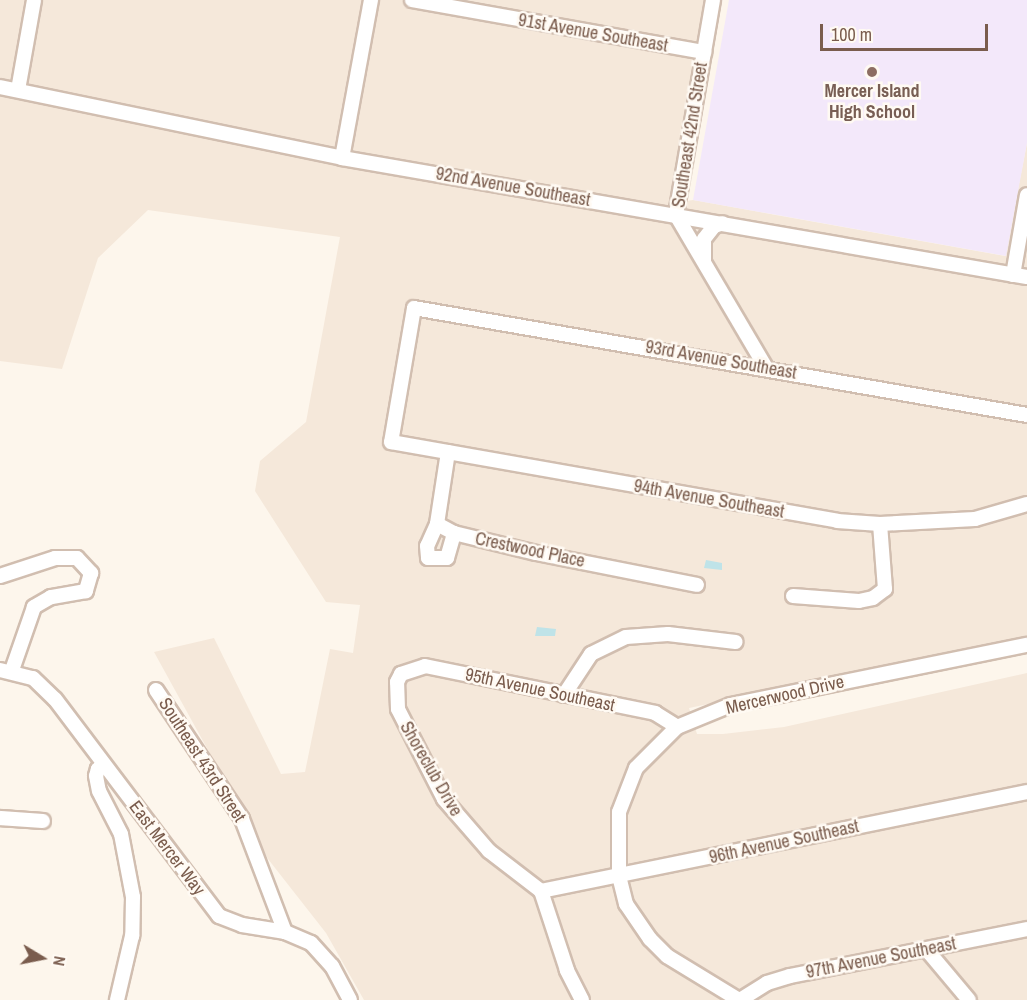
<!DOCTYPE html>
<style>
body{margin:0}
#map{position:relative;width:1027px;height:1000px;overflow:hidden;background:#fdf6ec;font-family:"Archivo Narrow",sans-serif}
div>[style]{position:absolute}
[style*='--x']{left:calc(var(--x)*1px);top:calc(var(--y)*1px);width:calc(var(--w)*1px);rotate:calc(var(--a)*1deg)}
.residential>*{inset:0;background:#f5e8da}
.education>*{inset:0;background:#f3e8fa}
.water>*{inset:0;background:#bfe3e8}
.roads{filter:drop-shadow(2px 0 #d1beb0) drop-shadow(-2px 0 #d1beb0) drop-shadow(0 2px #d1beb0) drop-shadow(0 -2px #d1beb0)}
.minor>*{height:14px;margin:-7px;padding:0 7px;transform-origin:7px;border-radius:7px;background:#fff}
.dots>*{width:16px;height:16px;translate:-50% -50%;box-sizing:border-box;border:3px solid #fffaf3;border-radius:50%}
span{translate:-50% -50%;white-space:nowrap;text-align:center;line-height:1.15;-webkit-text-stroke:5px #fffaf3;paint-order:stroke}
.street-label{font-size:18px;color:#7a5c4d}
.education-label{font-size:18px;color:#785e54;font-weight:700}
.north{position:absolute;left:12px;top:928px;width:60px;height:60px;-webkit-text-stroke:4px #fffaf3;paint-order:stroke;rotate:100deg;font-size:16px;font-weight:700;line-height:24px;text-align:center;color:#7a5c4d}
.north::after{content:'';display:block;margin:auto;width:21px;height:27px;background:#7a5c4d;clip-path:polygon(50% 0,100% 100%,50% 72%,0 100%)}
.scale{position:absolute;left:820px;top:24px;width:168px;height:27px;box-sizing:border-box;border:3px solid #7a5c4d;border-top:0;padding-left:8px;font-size:18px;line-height:21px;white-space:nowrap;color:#7a5c4d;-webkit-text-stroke:4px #fffaf3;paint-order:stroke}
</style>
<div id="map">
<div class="residential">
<div style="clip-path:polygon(0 0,706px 0,669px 204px,693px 200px,1005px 256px,1027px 143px,1027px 638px,689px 708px,697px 734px,723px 734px,784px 727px,1027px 673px,1027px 1000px,364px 1000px,326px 933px,268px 859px,154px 652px,214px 638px,281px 774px,305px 772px,330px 649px,353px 653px,360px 605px,326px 602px,255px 491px,260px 461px,306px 422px,340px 237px,148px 210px,98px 258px,62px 369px,0 361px)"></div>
</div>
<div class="education">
<div style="clip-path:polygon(729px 0,1027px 0,1027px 143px,1006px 256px,693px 200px)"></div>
</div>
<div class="water">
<div style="clip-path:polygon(706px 560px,722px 563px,722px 570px,704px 568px)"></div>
<div style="clip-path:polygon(537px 627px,556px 629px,555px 636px,535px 636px)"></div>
</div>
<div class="roads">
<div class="minor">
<div style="--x:412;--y:0;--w:297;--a:10.1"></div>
<div style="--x:713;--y:0;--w:218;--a:99.8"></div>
<div style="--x:676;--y:215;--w:178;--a:59.5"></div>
<div style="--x:0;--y:87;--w:349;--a:11.7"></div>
<div style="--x:342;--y:158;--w:695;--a:9.86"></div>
<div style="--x:18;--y:90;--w:91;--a:-79.9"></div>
<div style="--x:342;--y:158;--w:161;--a:-79.6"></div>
<div style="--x:704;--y:261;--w:22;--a:-90"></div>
<div style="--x:704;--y:239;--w:16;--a:-52"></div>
<div style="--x:714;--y:226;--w:9;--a:-18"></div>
<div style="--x:1013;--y:275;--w:81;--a:-80.1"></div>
<div style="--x:1027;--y:415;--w:622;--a:-170.1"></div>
<div style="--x:414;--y:308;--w:136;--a:99.7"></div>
<div style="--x:391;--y:442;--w:453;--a:10"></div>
<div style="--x:837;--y:521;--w:43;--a:4"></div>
<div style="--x:880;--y:524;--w:95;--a:-3"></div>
<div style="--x:975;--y:519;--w:54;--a:-16.1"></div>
<div style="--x:448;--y:452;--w:73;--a:98.7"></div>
<div style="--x:437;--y:524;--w:19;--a:28"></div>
<div style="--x:454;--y:533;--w:84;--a:13.7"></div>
<div style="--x:536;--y:553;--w:164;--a:11.2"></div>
<div style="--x:437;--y:524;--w:24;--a:114"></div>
<div style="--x:427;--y:546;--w:12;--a:85"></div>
<div style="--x:428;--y:558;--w:19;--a:0"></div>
<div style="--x:447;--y:558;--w:26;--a:-74"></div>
<div style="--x:0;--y:576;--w:58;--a:-18.1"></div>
<div style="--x:55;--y:558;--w:22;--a:0"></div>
<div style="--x:77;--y:558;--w:21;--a:47"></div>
<div style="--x:91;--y:573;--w:19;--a:106"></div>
<div style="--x:86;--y:591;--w:36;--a:170"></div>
<div style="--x:51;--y:597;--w:20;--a:150"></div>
<div style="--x:34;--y:607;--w:67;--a:109.2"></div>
<div style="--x:793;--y:596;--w:66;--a:4.3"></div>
<div style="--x:859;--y:601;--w:14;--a:-12"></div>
<div style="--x:873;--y:598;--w:15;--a:-37"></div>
<div style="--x:885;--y:589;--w:65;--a:-94.4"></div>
<div style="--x:0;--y:670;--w:34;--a:14"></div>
<div style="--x:33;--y:678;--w:30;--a:44"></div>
<div style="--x:55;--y:699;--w:272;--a:52.9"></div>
<div style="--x:219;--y:916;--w:25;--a:21"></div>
<div style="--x:242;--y:925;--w:44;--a:9.2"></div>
<div style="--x:285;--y:932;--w:28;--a:23"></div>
<div style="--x:311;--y:943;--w:31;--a:48"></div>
<div style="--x:332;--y:966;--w:38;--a:62"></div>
<div style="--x:156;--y:690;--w:155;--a:56.3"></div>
<div style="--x:242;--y:819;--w:121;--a:69.2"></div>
<div style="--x:564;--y:695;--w:49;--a:-56.6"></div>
<div style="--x:591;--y:654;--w:39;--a:-26"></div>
<div style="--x:626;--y:637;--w:42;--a:-4.1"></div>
<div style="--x:668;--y:634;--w:68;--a:6.7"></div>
<div style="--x:104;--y:766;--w:7;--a:153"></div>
<div style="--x:98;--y:769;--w:7;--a:106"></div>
<div style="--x:96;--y:776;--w:15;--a:79"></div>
<div style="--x:99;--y:791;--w:48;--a:62.9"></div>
<div style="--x:121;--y:834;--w:64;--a:79.2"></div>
<div style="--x:133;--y:897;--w:39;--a:91"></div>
<div style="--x:132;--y:936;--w:66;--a:103.2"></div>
<div style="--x:0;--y:818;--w:43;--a:4"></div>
<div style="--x:541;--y:891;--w:496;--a:-11.5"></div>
<div style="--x:927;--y:950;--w:65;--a:50"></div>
<div style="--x:582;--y:1000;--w:34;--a:-117"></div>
<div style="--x:567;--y:970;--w:83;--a:-108.2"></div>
<div style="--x:541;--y:891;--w:66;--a:-142.4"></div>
<div style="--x:489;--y:851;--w:69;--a:-130.9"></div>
<div style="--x:444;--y:799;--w:101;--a:-117.1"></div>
<div style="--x:398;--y:709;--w:27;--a:-92"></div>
<div style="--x:397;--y:682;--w:9;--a:-63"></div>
<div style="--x:401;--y:674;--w:25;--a:-18"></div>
<div style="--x:425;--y:666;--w:235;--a:11.5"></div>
<div style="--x:655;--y:713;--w:26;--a:32"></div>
<div style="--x:739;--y:1000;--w:84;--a:-148.6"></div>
<div style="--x:667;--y:956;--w:24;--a:-135"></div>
<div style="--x:650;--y:939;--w:42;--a:-124.4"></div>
<div style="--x:626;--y:904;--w:29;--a:-104"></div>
<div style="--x:619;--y:876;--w:64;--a:-90"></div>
<div style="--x:619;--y:812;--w:47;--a:-68.9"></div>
<div style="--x:636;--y:768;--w:58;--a:-45"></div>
<div style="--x:677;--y:727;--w:58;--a:-22.2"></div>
<div style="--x:731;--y:705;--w:302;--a:-11.5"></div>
<div style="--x:740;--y:1000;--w:32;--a:-32"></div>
<div style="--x:767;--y:983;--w:24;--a:-17"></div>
<div style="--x:790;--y:976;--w:242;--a:-11.2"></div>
</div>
</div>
<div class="dots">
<div style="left:872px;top:72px;background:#8d6e63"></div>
</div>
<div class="street-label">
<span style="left:593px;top:33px;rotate:10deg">91st Avenue Southeast</span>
<span style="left:690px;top:135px;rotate:-81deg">Southeast 42nd Street</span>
<span style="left:513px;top:187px;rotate:10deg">92nd Avenue Southeast</span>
<span style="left:721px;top:360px;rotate:10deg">93rd Avenue Southeast</span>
<span style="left:709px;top:499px;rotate:10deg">94th Avenue Southeast</span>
<span style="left:530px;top:550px;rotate:12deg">Crestwood Place</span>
<span style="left:540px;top:690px;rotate:12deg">95th Avenue Southeast</span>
<span style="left:785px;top:695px;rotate:-13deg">Mercerwood Drive</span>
<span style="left:202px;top:760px;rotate:57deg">Southeast 43rd Street</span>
<span style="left:431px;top:769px;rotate:60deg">Shoreclub Drive</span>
<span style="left:784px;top:842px;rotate:-12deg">96th Avenue Southeast</span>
<span style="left:167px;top:848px;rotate:53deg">East Mercer Way</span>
<span style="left:881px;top:958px;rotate:-11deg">97th Avenue Southeast</span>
</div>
<div class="education-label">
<span style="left:872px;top:102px">Mercer Island<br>High School</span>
</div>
<div class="north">N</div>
<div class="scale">100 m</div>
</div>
